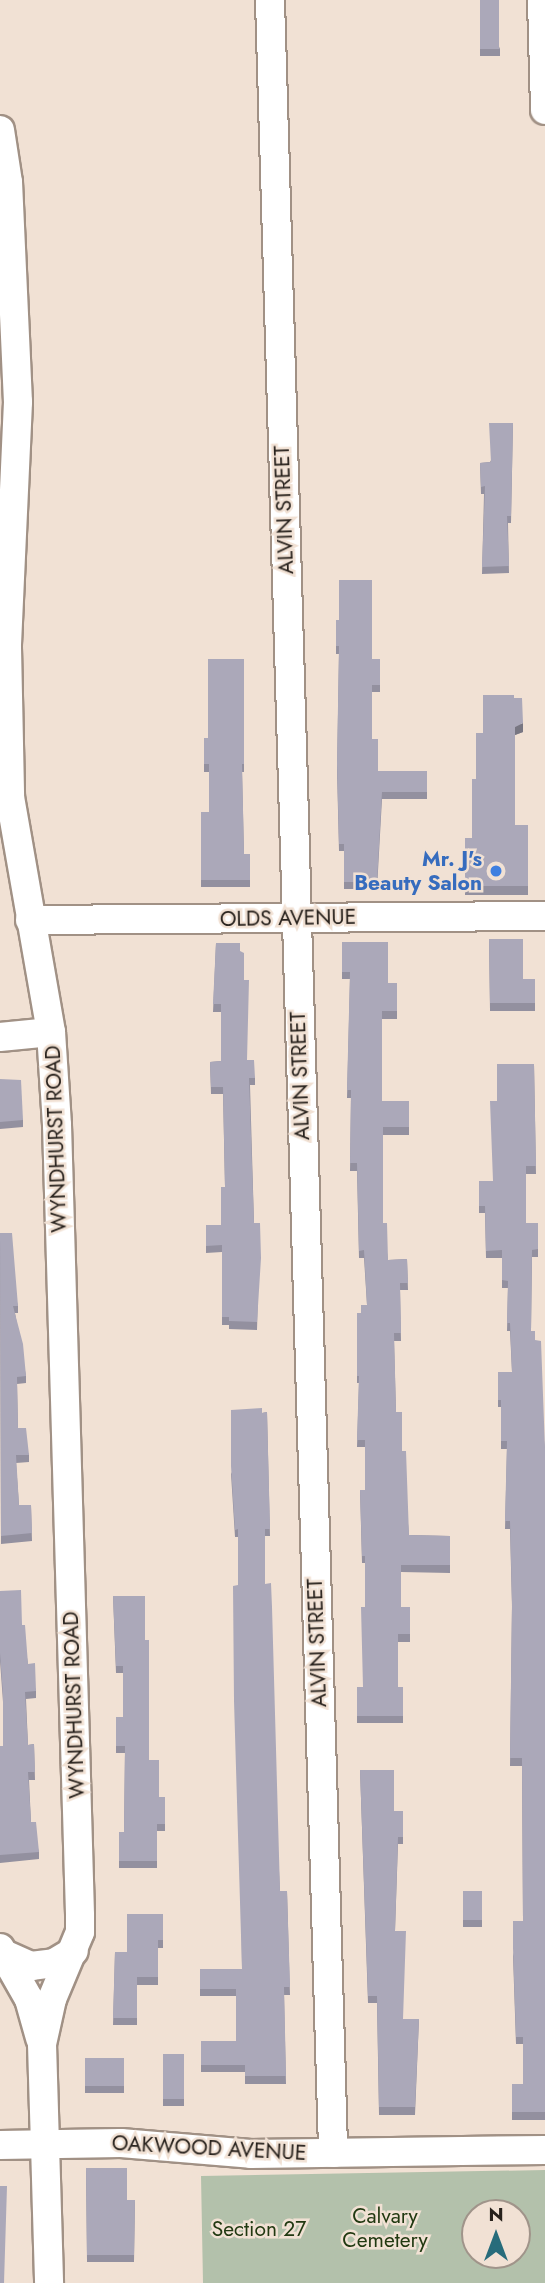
<!DOCTYPE html>
<style>
body{margin:0}
#map{position:relative;width:545px;height:2283px;overflow:hidden;background:#f1e1d4;font-family:Jost,sans-serif}
div>[style]{position:absolute}
[style*='--x']{left:calc(var(--x)*1px);top:calc(var(--y)*1px);width:calc(var(--w)*1px);rotate:calc(var(--a)*1deg)}
.green>*{inset:0;background:#b3c1ab}
.roads{filter:drop-shadow(2px 0 #a19185) drop-shadow(-2px 0 #a19185) drop-shadow(0 2px #a19185) drop-shadow(0 -2px #a19185)}
.minor>*{height:28px;margin:-14px;padding:0 14px;transform-origin:14px;border-radius:14px;background:#fff}
.wall>*{inset:0;background:#93909f;transform-origin:0 0}
.shaded-wall>*{inset:0;background:#787682}
.building>*{inset:0;background:#aba8b9;transform-origin:0 0}
.dots>*{width:19px;height:19px;translate:-50% -50%;box-sizing:border-box;border:4px solid #f1e1d4;border-radius:50%}
span{translate:-50% -50%;white-space:nowrap;text-align:center;line-height:1.15;-webkit-text-stroke:5px #f1e1d4;paint-order:stroke}
.street-label{font-size:21px;color:#27211c}
.shop-label{font-size:21px;color:#366cbe;font-weight:700}
.right{translate:-100% -50%;text-align:right}
.park-label{font-size:21px;color:#213911}
.north{position:absolute;left:461px;top:2199px;width:70px;height:70px;box-sizing:border-box;background:#f1e1d4;border:2px solid #a0948a;border-radius:50%;rotate:0deg;font-size:19px;font-weight:700;line-height:28px;text-align:center;color:#27211c}
.north::after{content:'';display:block;margin:auto;width:24px;height:32px;background:#276c7b;clip-path:polygon(50% 0,100% 100%,50% 72%,0 100%)}
</style>
<div id="map">
<div class="green">
<div style="clip-path:polygon(evenodd,545px 2170px,545px 2283px,203px 2283px,201px 2176px,545px 2170px,517px 2213px,517px 2255px,475px 2255px,475px 2213px,517px 2213px)"></div>
</div>
<div class="roads">
<div class="minor">
<div style="--x:270;--y:0;--w:2154;--a:88.32"></div>
<div style="--x:542;--y:0;--w:110;--a:88.4"></div>
<div style="--x:0;--y:130;--w:53;--a:81.3"></div>
<div style="--x:8;--y:182;--w:220;--a:87.4"></div>
<div style="--x:18;--y:402;--w:246;--a:92.6"></div>
<div style="--x:7;--y:648;--w:149;--a:88.8"></div>
<div style="--x:10;--y:797;--w:239;--a:80.1"></div>
<div style="--x:51;--y:1032;--w:93;--a:86.3"></div>
<div style="--x:57;--y:1125;--w:791;--a:88.33"></div>
<div style="--x:80;--y:1916;--w:16;--a:90"></div>
<div style="--x:80;--y:1932;--w:73;--a:112.7"></div>
<div style="--x:52;--y:1999;--w:46;--a:102.5"></div>
<div style="--x:42;--y:2044;--w:239;--a:88.3"></div>
<div style="--x:30;--y:920;--w:515;--a:-0.45"></div>
<div style="--x:0;--y:1037;--w:51;--a:-5.6"></div>
<div style="--x:0;--y:1948;--w:59;--a:60.4"></div>
<div style="--x:29;--y:1999;--w:41;--a:74.2"></div>
<div style="--x:4;--y:1954;--w:30;--a:24"></div>
<div style="--x:31;--y:1966;--w:23;--a:-7"></div>
<div style="--x:54;--y:1963;--w:23;--a:-31"></div>
<div style="--x:0;--y:2145;--w:121;--a:-0.9"></div>
<div style="--x:121;--y:2143;--w:130;--a:4.8"></div>
<div style="--x:251;--y:2154;--w:294;--a:-0.8"></div>
</div>
</div>
<div class="wall">
<div style="clip-path:polygon(480px 0,500px 49px,500px 56px,480px 56px)"></div>
<div style="clip-path:polygon(513px 423px,511px 523px,508px 523px,509px 573px,482px 574px,484px 494px,481px 494px,480px 463px,490px 462px)"></div>
<div style="clip-path:polygon(336px 620px,372px 659px,380px 659px,380px 692px,372px 692px,372px 739px,378px 771px,427px 771px,427px 799px,382px 799px,377px 889px,344px 889px,344px 851px,339px 851px,337px 771px,339px 654px,336px 654px)"></div>
<div style="clip-path:polygon(244px 659px,244px 772px,242px 772px,244px 854px,250px 854px,250px 887px,201px 887px,201px 812px,209px 812px,209px 772px,204px 772px,204px 738px,208px 738px)"></div>
<div style="clip-path:polygon(514px 698px,523px 732px,515px 735px,515px 825px,528px 825px,528px 895px,465px 895px,465px 838px,472px 838px,476px 779px)"></div>
<div style="clip-path:polygon(489px 939px,523px 979px,535px 979px,535px 1011px,490px 1011px)"></div>
<div style="clip-path:polygon(342px 942px,388px 983px,397px 983px,397px 1019px,382px 1019px,382px 1101px,409px 1101px,409px 1135px,383px 1135px,383px 1223px,388px 1260px,407px 1259px,408px 1290px,400px 1290px,401px 1341px,394px 1341px,396px 1412px,402px 1451px,409px 1535px,450px 1536px,450px 1573px,401px 1572px,401px 1607px,410px 1607px,410px 1642px,398px 1642px,398px 1687px,403px 1687px,403px 1723px,357px 1723px,357px 1687px,363px 1687px,365px 1607px,365px 1563px,362px 1563px,360px 1490px,365px 1490px,365px 1447px,357px 1447px,359px 1383px,357px 1383px,357px 1313px,361px 1313px,367px 1305px,364px 1258px,359px 1258px,357px 1171px,350px 1171px,351px 1098px,347px 1098px,350px 979px,342px 979px)"></div>
<div style="clip-path:polygon(216px 943px,240px 951px,244px 980px,247px 1060px,255px 1078px,255px 1085px,250px 1085px,254px 1223px,260px 1223px,257px 1330px,229px 1329px,229px 1325px,222px 1325px,222px 1252px,206px 1253px,206px 1225px,221px 1225px,225px 1187px,223px 1094px,211px 1094px,210px 1062px,221px 1061px,221px 1012px,213px 1012px)"></div>
<div style="clip-path:polygon(534px 1064px,536px 1174px,526px 1174px,526px 1223px,538px 1223px,538px 1257px,532px 1257px,531px 1331px,545px 1449px,545px 2120px,512px 2120px,512px 2084px,523px 2084px,523px 2044px,516px 2044px,513px 1956px,523px 1921px,522px 1766px,510px 1766px,512px 1607px,510px 1529px,505px 1529px,507px 1449px,501px 1449px,501px 1407px,498px 1407px,498px 1372px,512px 1372px,510px 1331px,507px 1331px,508px 1288px,502px 1288px,502px 1258px,486px 1258px,485px 1213px,479px 1213px,479px 1181px,493px 1181px,497px 1101px)"></div>
<div style="clip-path:polygon(0 1079px,23px 1120px,23px 1127px,0 1129px)"></div>
<div style="clip-path:polygon(0 1233px,18px 1306px,18px 1313px,15px 1313px,26px 1376px,26px 1383px,17px 1384px,18px 1428px,29px 1455px,29px 1462px,16px 1463px,19px 1505px,31px 1505px,32px 1541px,1px 1544px)"></div>
<div style="clip-path:polygon(267px 1412px,270px 1536px,265px 1536px,265px 1584px,280px 1891px,287px 1891px,290px 1995px,284px 1995px,286px 2084px,245px 2084px,245px 2072px,201px 2072px,201px 2041px,236px 2041px,236px 1996px,200px 1996px,200px 1969px,242px 1969px,238px 1585px,238px 1537px,235px 1537px,231px 1474px,262px 1413px)"></div>
<div style="clip-path:polygon(0 1591px,22px 1625px,28px 1664px,36px 1691px,36px 1698px,26px 1699px,28px 1745px,34px 1744px,35px 1780px,29px 1780px,31px 1822px,39px 1852px,39px 1859px,0 1863px,0 1746px,3px 1746px,3px 1702px,0 1661px)"></div>
<div style="clip-path:polygon(113px 1596px,145px 1640px,149px 1760px,159px 1797px,165px 1797px,165px 1831px,157px 1831px,157px 1868px,119px 1868px,119px 1832px,124px 1832px,125px 1753px,116px 1753px,116px 1717px,123px 1717px,123px 1673px,116px 1673px)"></div>
<div style="clip-path:polygon(360px 1770px,394px 1811px,403px 1811px,403px 1844px,398px 1844px,395px 1931px,403px 2019px,419px 2019px,415px 2115px,379px 2115px,377px 2003px,368px 2003px)"></div>
<div style="left:463px;top:1891px;width:19px;height:36px"></div>
<div style="clip-path:polygon(163px 1914px,163px 1948px,158px 1948px,158px 1985px,137px 1985px,137px 2025px,113px 2025px,115px 1952px,127px 1952px)"></div>
<div style="left:163px;top:2054px;width:21px;height:52px"></div>
<div style="left:85px;top:2058px;width:39px;height:35px"></div>
<div style="clip-path:polygon(86px 2168px,127px 2200px,135px 2200px,134px 2262px,87px 2262px)"></div>
</div>
<div class="shaded-wall">
<div style="clip-path:polygon(523px 723px,523px 732px,515px 735px,515px 727px)"></div>
</div>
<div class="building">
<div style="left:480px;top:0;width:19px;height:49px"></div>
<div style="clip-path:polygon(489px 423px,513px 423px,511px 516px,507px 516px,509px 566px,482px 567px,485px 486px,481px 487px,480px 463px,491px 462px)"></div>
<div style="clip-path:polygon(339px 580px,372px 580px,372px 659px,380px 659px,380px 685px,372px 685px,372px 739px,378px 739px,378px 771px,427px 771px,427px 792px,382px 792px,377px 882px,344px 882px,344px 844px,339px 844px,337px 764px,339px 646px,336px 646px,336px 620px,339px 620px)"></div>
<div style="clip-path:polygon(208px 659px,244px 659px,244px 764px,242px 764px,244px 854px,250px 854px,250px 880px,201px 880px,201px 812px,209px 812px,209px 764px,204px 764px,204px 738px,208px 738px)"></div>
<div style="clip-path:polygon(483px 695px,514px 695px,514px 698px,522px 698px,523px 723px,515px 727px,515px 825px,528px 825px,528px 886px,465px 886px,465px 838px,472px 838px,472px 779px,476px 779px,476px 733px,483px 733px)"></div>
<div style="clip-path:polygon(489px 939px,523px 939px,523px 979px,535px 979px,535px 1003px,490px 1003px)"></div>
<div style="clip-path:polygon(342px 942px,388px 942px,388px 983px,397px 983px,397px 1011px,382px 1011px,382px 1101px,409px 1101px,409px 1127px,383px 1127px,383px 1223px,387px 1223px,388px 1260px,407px 1259px,408px 1283px,400px 1283px,401px 1333px,394px 1333px,396px 1412px,402px 1412px,402px 1451px,406px 1451px,409px 1535px,450px 1536px,450px 1565px,401px 1565px,401px 1607px,410px 1607px,410px 1634px,398px 1634px,398px 1687px,403px 1687px,403px 1716px,357px 1716px,357px 1687px,363px 1687px,361px 1607px,365px 1607px,365px 1556px,362px 1556px,360px 1490px,365px 1490px,365px 1440px,357px 1440px,359px 1376px,357px 1376px,357px 1313px,361px 1313px,361px 1305px,367px 1305px,364px 1250px,359px 1251px,357px 1163px,350px 1163px,351px 1090px,347px 1090px,350px 972px,342px 972px)"></div>
<div style="clip-path:polygon(216px 943px,240px 943px,240px 951px,244px 953px,244px 980px,249px 980px,247px 1060px,254px 1060px,255px 1078px,249px 1078px,254px 1223px,260px 1223px,261px 1258px,257px 1322px,229px 1321px,229px 1317px,222px 1317px,222px 1245px,206px 1246px,206px 1225px,221px 1225px,221px 1187px,225px 1187px,223px 1087px,211px 1087px,210px 1062px,221px 1061px,221px 1004px,213px 1004px)"></div>
<div style="clip-path:polygon(497px 1064px,534px 1064px,536px 1166px,526px 1166px,526px 1223px,538px 1223px,538px 1249px,532px 1250px,531px 1331px,535px 1331px,535px 1340px,541px 1341px,545px 1449px,545px 2112px,512px 2112px,512px 2084px,523px 2084px,523px 2037px,516px 2037px,513px 1948px,513px 1921px,523px 1921px,522px 1758px,510px 1758px,512px 1602px,510px 1521px,505px 1521px,507px 1441px,501px 1441px,501px 1400px,498px 1400px,498px 1372px,512px 1372px,510px 1323px,507px 1323px,508px 1281px,502px 1280px,502px 1250px,486px 1251px,485px 1206px,479px 1206px,479px 1181px,493px 1181px,490px 1101px,497px 1101px)"></div>
<div style="clip-path:polygon(0 1079px,21px 1080px,23px 1120px,0 1122px)"></div>
<div style="clip-path:polygon(0 1233px,12px 1233px,18px 1306px,13px 1306px,23px 1344px,26px 1376px,17px 1377px,18px 1428px,26px 1428px,29px 1455px,16px 1455px,19px 1505px,31px 1505px,32px 1533px,1px 1536px)"></div>
<div style="clip-path:polygon(262px 1408px,262px 1413px,267px 1412px,270px 1529px,265px 1529px,265px 1584px,271px 1583px,272px 1607px,280px 1891px,287px 1891px,290px 1987px,284px 1987px,286px 2076px,245px 2076px,245px 2065px,201px 2065px,201px 2041px,236px 2041px,236px 1989px,200px 1989px,200px 1969px,242px 1969px,234px 1701px,233px 1586px,238px 1585px,238px 1529px,235px 1530px,231px 1466px,231px 1410px)"></div>
<div style="clip-path:polygon(21px 1590px,22px 1625px,25px 1625px,28px 1664px,35px 1663px,36px 1691px,25px 1692px,28px 1745px,34px 1744px,35px 1772px,28px 1772px,31px 1822px,36px 1822px,39px 1852px,0 1855px,0 1746px,3px 1746px,3px 1695px,0 1653px,0 1591px)"></div>
<div style="clip-path:polygon(113px 1596px,145px 1596px,145px 1640px,149px 1640px,149px 1760px,159px 1760px,159px 1797px,165px 1797px,165px 1824px,157px 1824px,157px 1861px,119px 1861px,119px 1832px,124px 1832px,125px 1746px,116px 1746px,116px 1717px,123px 1717px,123px 1666px,116px 1666px)"></div>
<div style="clip-path:polygon(360px 1770px,394px 1770px,394px 1811px,403px 1811px,403px 1837px,398px 1837px,395px 1931px,406px 1931px,403px 2019px,419px 2019px,415px 2107px,379px 2107px,377px 1996px,368px 1996px)"></div>
<div style="left:463px;top:1891px;width:19px;height:29px"></div>
<div style="clip-path:polygon(127px 1914px,163px 1914px,163px 1940px,158px 1940px,158px 1977px,137px 1977px,137px 2018px,113px 2018px,115px 1952px,127px 1952px)"></div>
<div style="left:163px;top:2054px;width:21px;height:45px"></div>
<div style="left:85px;top:2058px;width:39px;height:28px"></div>
<div style="clip-path:polygon(86px 2168px,127px 2168px,127px 2200px,135px 2200px,134px 2255px,87px 2255px)"></div>
<div style="clip-path:polygon(0 2186px,7px 2186px,4px 2283px,0 2283px)"></div>
</div>
<div class="dots">
<div style="left:496px;top:871px;background:#3f7fe0"></div>
</div>
<div class="street-label">
<span style="left:284px;top:510px;rotate:-92deg">ALVIN STREET</span>
<span style="left:288px;top:918px;rotate:-1deg">OLDS AVENUE</span>
<span style="left:300px;top:1076px;rotate:-92deg">ALVIN STREET</span>
<span style="left:56px;top:1139px;rotate:-92deg">WYNDHURST ROAD</span>
<span style="left:317px;top:1643px;rotate:-92deg">ALVIN STREET</span>
<span style="left:74px;top:1705px;rotate:-92deg">WYNDHURST ROAD</span>
<span style="left:209px;top:2148px;rotate:3deg">OAKWOOD AVENUE</span>
</div>
<div class="shop-label">
<span class="right" style="left:482px;top:871px">Mr. J's<br>Beauty Salon</span>
</div>
<div class="park-label">
<span style="left:385px;top:2228px">Calvary<br>Cemetery</span>
<span style="left:259px;top:2229px">Section 27</span>
</div>
<div class="north">N</div>
</div>
